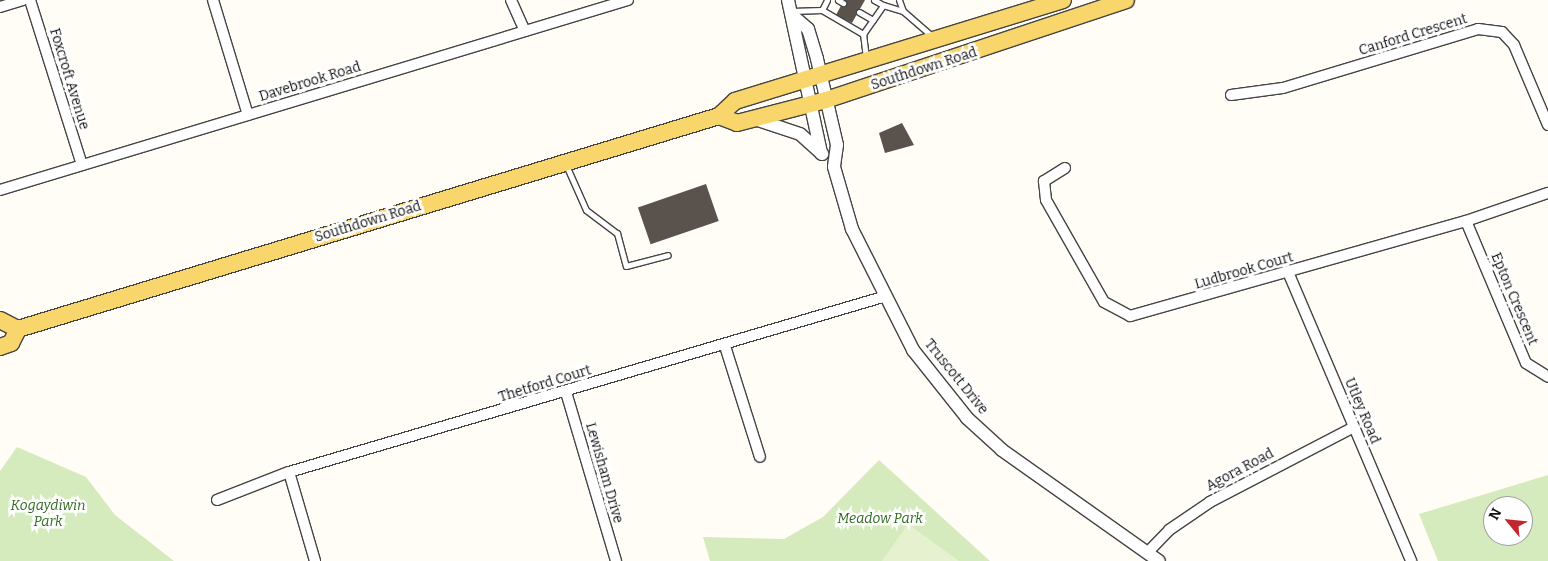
<!DOCTYPE html>
<style>
body{margin:0}
#map{position:relative;width:1548px;height:561px;overflow:hidden;background:#fffdf5;font-family:Bitter,serif}
div>[style]{position:absolute}
[style*='--x']{left:calc(var(--x)*1px);top:calc(var(--y)*1px);width:calc(var(--w)*1px);rotate:calc(var(--a)*1deg)}
.green>*{inset:0;background:#d5ebbd}
.pitch>*{inset:0;background:#e6f2cf}
.building>*{inset:0;background:#5a524d;transform-origin:0 0}
.roads{filter:drop-shadow(1px 0 #444) drop-shadow(-1px 0 #444) drop-shadow(0 1px #444) drop-shadow(0 -1px #444)}
.service>*{height:5px;margin:-2.5px;padding:0 2.5px;transform-origin:2.5px;border-radius:2.5px;background:#fff}
.minor>*{height:10px;margin:-5px;padding:0 5px;transform-origin:5px;border-radius:5px;background:#fff}
.tertiary>*{height:12px;margin:-6px;padding:0 6px;transform-origin:6px;border-radius:6px;background:#fff}
.primary>*{height:16px;margin:-8px;padding:0 8px;transform-origin:8px;border-radius:8px;background:#f9d66b}
span{translate:-50% -50%;white-space:nowrap;text-align:center;line-height:1.15;-webkit-text-stroke:5px #fff;paint-order:stroke}
.street-label{font-size:14px;color:#111}
.park-label{font-size:14px;color:#2f6b1f;font-style:italic}
.north{position:absolute;left:1483px;top:496px;width:50px;height:50px;box-sizing:border-box;background:#fff;border:1px solid #a0a0a0;border-radius:50%;rotate:298deg;font-size:14px;font-weight:700;line-height:20px;text-align:center;color:#111}
.north::after{content:'';display:block;margin:auto;width:18px;height:22px;background:#c4262e;clip-path:polygon(50% 0,100% 100%,50% 72%,0 100%)}
</style>
<div id="map">
<div class="green">
<div style="clip-path:polygon(17px 447px,86px 477px,115px 515px,174px 561px,0 561px,0 471px)"></div>
<div style="clip-path:polygon(879px 460px,990px 561px,710px 561px,703px 537px,784px 539px,823px 517px)"></div>
<div style="clip-path:polygon(evenodd,1548px 475px,1548px 561px,1438px 561px,1419px 514px,1548px 475px,1493px 506px,1523px 506px,1523px 536px,1493px 536px,1493px 506px)"></div>
</div>
<div class="pitch">
<div style="clip-path:polygon(908px 524px,959px 561px,882px 561px)"></div>
</div>
<div class="building">
<div style="clip-path:polygon(844px 0,865px 0,852px 23px,836px 15px)"></div>
<div style="clip-path:polygon(902px 123px,914px 145px,885px 153px,879px 133px)"></div>
<div style="left:706px;top:184px;width:39px;height:72px;rotate:71deg"></div>
</div>
<div class="roads">
<div class="service">
<div style="--x:838;--y:0;--w:6;--a:31"></div>
<div style="--x:874;--y:0;--w:10;--a:29"></div>
<div style="--x:899;--y:0;--w:12;--a:70"></div>
<div style="--x:822;--y:10;--w:11;--a:-63"></div>
<div style="--x:791;--y:11;--w:31;--a:-2"></div>
<div style="--x:822;--y:10;--w:48;--a:30.3"></div>
<div style="--x:859;--y:12;--w:16;--a:30"></div>
<div style="--x:866;--y:58;--w:24;--a:-97"></div>
<div style="--x:863;--y:34;--w:35;--a:-55"></div>
<div style="--x:883;--y:5;--w:21;--a:17"></div>
<div style="--x:903;--y:11;--w:38;--a:41"></div>
<div style="--x:566;--y:165;--w:49;--a:66"></div>
<div style="--x:586;--y:210;--w:39;--a:37"></div>
<div style="--x:617;--y:233;--w:34;--a:75"></div>
<div style="--x:626;--y:266;--w:43;--a:-14.7"></div>
</div>
<div class="minor">
<div style="--x:30;--y:0;--w:173;--a:72.5"></div>
<div style="--x:213;--y:0;--w:120;--a:73.1"></div>
<div style="--x:511;--y:0;--w:34;--a:66"></div>
<div style="--x:0;--y:7;--w:24;--a:-17"></div>
<div style="--x:1231;--y:95;--w:52;--a:-7.7"></div>
<div style="--x:1283;--y:88;--w:204;--a:-16.8"></div>
<div style="--x:1478;--y:29;--w:24;--a:7"></div>
<div style="--x:1502;--y:32;--w:18;--a:47"></div>
<div style="--x:1514;--y:45;--w:87;--a:67"></div>
<div style="--x:1065;--y:168;--w:25;--a:148"></div>
<div style="--x:1044;--y:181;--w:19;--a:84"></div>
<div style="--x:1046;--y:200;--w:117;--a:60.4"></div>
<div style="--x:1104;--y:302;--w:30;--a:28"></div>
<div style="--x:1130;--y:316;--w:349;--a:-15.8"></div>
<div style="--x:1466;--y:221;--w:87;--a:-18.9"></div>
<div style="--x:0;--y:190;--w:656;--a:-16.83"></div>
<div style="--x:1466;--y:221;--w:154;--a:67.1"></div>
<div style="--x:1526;--y:363;--w:26;--a:32"></div>
<div style="--x:1288;--y:272;--w:314;--a:66.9"></div>
<div style="--x:725;--y:346;--w:116;--a:72.5"></div>
<div style="--x:566;--y:392;--w:176;--a:73.5"></div>
<div style="--x:289;--y:472;--w:93;--a:73.7"></div>
<div style="--x:217;--y:500;--w:77;--a:-21.3"></div>
<div style="--x:289;--y:472;--w:619;--a:-16.42"></div>
<div style="--x:1149;--y:551;--w:29;--a:-46"></div>
<div style="--x:1169;--y:530;--w:50;--a:-34.3"></div>
<div style="--x:1210;--y:502;--w:162;--a:-27.5"></div>
</div>
<div class="tertiary">
<div style="--x:788;--y:0;--w:157;--a:77.8"></div>
<div style="--x:793;--y:16;--w:20;--a:41"></div>
<div style="--x:808;--y:29;--w:31;--a:73"></div>
<div style="--x:817;--y:59;--w:88;--a:76.9"></div>
<div style="--x:837;--y:145;--w:22;--a:98"></div>
<div style="--x:834;--y:167;--w:65;--a:73.8"></div>
<div style="--x:852;--y:229;--w:136;--a:63.2"></div>
<div style="--x:913;--y:350;--w:87;--a:51.5"></div>
<div style="--x:967;--y:418;--w:47;--a:42.4"></div>
<div style="--x:1002;--y:450;--w:192;--a:35.3"></div>
<div style="--x:755;--y:119;--w:47;--a:18.4"></div>
<div style="--x:800;--y:134;--w:30;--a:42"></div>
</div>
<div class="primary">
<div style="--x:719;--y:116;--w:19;--a:21"></div>
<div style="--x:737;--y:123;--w:92;--a:-14.5"></div>
<div style="--x:826;--y:100;--w:316;--a:-18.4"></div>
<div style="--x:0;--y:320;--w:20;--a:27"></div>
<div style="--x:0;--y:347;--w:12;--a:-20"></div>
<div style="--x:11;--y:343;--w:16;--a:-63"></div>
<div style="--x:18;--y:329;--w:733;--a:-16.9"></div>
<div style="--x:719;--y:116;--w:22;--a:-43"></div>
<div style="--x:735;--y:101;--w:343;--a:-17.1"></div>
</div>
</div>
<div class="street-label">
<span style="left:1413px;top:35px;rotate:-17deg">Canford Crescent</span>
<span style="left:924px;top:69px;rotate:-18deg">Southdown Road</span>
<span style="left:69px;top:79px;rotate:73deg">Foxcroft Avenue</span>
<span style="left:310px;top:82px;rotate:-17deg">Davebrook Road</span>
<span style="left:368px;top:222px;rotate:-17deg">Southdown Road</span>
<span style="left:1244px;top:271px;rotate:-16deg">Ludbrook Court</span>
<span style="left:1514px;top:299px;rotate:67deg">Epton Crescent</span>
<span style="left:956px;top:377px;rotate:51deg">Truscott Drive</span>
<span style="left:545px;top:384px;rotate:-17deg">Thetford Court</span>
<span style="left:1362px;top:411px;rotate:67deg">Utley Road</span>
<span style="left:1240px;top:470px;rotate:-28deg">Agora Road</span>
<span style="left:604px;top:473px;rotate:74deg">Lewisham Drive</span>
</div>
<div class="park-label">
<span style="left:48px;top:514px">Kogaydiwin<br>Park</span>
<span style="left:880px;top:519px">Meadow Park</span>
</div>
<div class="north">N</div>
</div>
